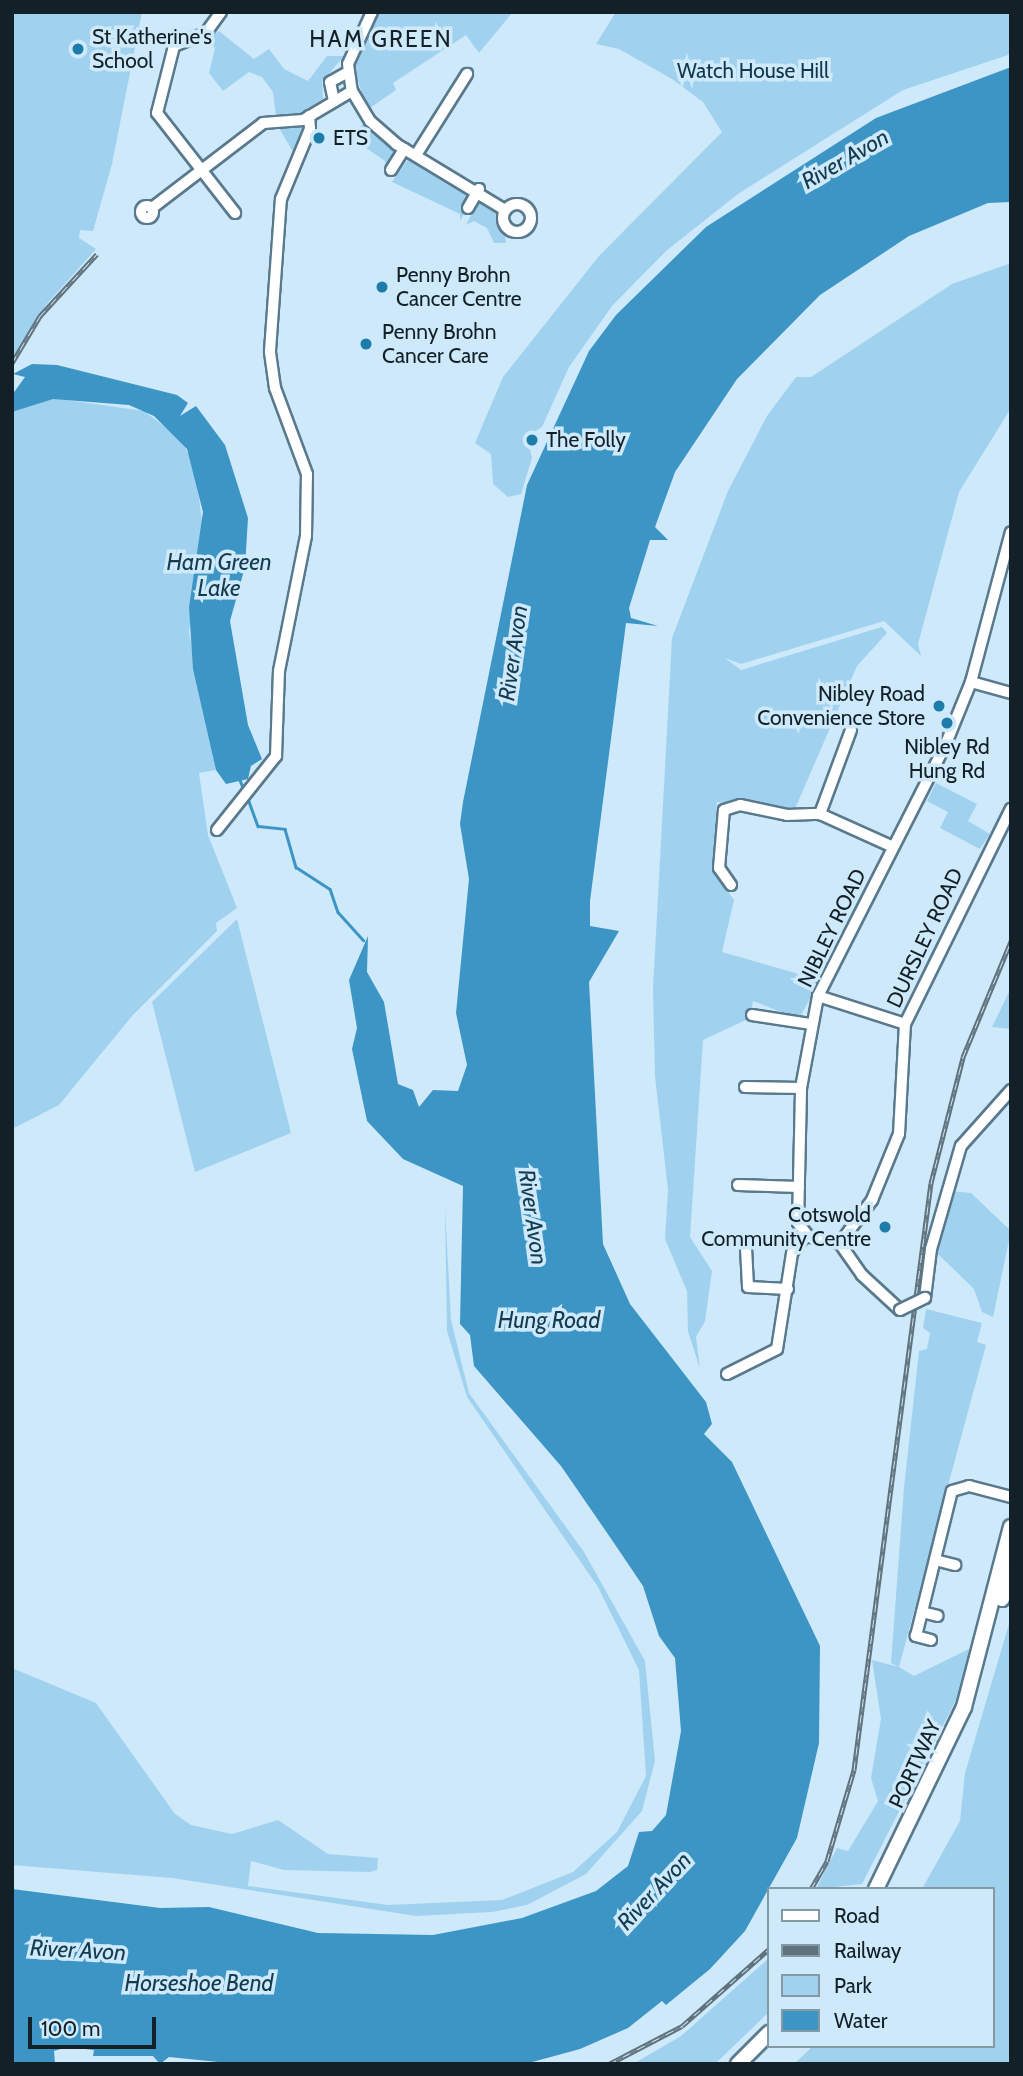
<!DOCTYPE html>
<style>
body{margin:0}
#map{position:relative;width:1023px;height:2076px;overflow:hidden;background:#cde9fa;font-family:Cabin,sans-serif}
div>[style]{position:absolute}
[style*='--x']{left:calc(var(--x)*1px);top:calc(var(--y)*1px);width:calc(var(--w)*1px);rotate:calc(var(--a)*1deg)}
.green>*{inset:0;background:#a0d2f0}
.water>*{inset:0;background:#3c95c4}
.stream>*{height:2.5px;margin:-1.25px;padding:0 1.25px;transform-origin:1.25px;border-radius:1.25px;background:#3c95c4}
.roads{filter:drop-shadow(2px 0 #59798d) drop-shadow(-2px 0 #59798d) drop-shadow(0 2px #59798d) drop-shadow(0 -2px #59798d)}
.minor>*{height:10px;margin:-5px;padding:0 5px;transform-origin:5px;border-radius:5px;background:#fff}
.minor>.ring{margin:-5px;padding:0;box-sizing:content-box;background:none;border:10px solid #fff;border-radius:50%}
.highway>*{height:14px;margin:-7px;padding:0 7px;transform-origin:7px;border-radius:7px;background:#fff}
.rail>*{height:5px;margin-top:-2.5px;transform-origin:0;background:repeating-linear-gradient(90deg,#cde9fa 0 8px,#5f727d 0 16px);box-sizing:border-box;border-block:2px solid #5f727d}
.bridges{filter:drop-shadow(2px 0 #59798d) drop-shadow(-2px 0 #59798d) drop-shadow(0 2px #59798d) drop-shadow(0 -2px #59798d)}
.minor-bridge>*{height:10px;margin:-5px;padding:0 5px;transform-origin:5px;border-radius:5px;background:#fff}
.dots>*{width:19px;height:19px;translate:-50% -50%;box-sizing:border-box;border:4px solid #cde9fa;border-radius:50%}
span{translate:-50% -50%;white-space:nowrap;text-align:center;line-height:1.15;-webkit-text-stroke:7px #cde9fa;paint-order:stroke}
.poi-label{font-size:21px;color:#132028}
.left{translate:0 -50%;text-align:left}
.right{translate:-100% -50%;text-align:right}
.park-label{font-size:21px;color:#10374b}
.street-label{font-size:21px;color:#132028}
.neighbourhood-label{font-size:23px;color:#132028;letter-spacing:2px}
.water-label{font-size:23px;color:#143b4f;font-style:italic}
.frame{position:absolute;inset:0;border:14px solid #132028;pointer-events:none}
.legend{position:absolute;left:767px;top:1887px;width:228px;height:161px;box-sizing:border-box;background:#cde9fa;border:2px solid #8399a6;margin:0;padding:9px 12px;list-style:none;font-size:21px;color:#132028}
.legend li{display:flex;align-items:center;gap:14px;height:35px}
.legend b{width:35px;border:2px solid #8399a6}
.scale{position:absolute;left:28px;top:2017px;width:128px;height:32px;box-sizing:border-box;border:4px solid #132028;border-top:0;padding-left:9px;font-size:21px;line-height:24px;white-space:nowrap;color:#132028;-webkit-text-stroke:5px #cde9fa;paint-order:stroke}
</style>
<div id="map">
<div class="green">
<div style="clip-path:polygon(12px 12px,142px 12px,112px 164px,93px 231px,80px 230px,79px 238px,96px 249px,46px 305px,12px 360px)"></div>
<div style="clip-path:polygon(378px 12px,513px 12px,479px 53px,466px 35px,393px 83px,396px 90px,367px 110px,354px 67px)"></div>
<div style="clip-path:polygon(616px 12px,1011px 12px,1011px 54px,903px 90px,738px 194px,666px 251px,612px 306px,569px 367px,542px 427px,527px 436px,532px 458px,521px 494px,508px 497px,493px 484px,491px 454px,475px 443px,503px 377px,599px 256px,722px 132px,703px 102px,672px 79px,619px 49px,596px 44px)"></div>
<div style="clip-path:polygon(219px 31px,254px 59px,269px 49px,284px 69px,308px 81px,327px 56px,344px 56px,322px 82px,323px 99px,296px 115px,276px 117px,273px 92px,262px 77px,249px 72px,223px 91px,209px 73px,215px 48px,209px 38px)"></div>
<div style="clip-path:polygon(365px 122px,394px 149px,386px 171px,385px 161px,350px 137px)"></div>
<div style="clip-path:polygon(305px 126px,307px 129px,295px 155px,279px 128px)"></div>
<div style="clip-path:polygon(410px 157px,474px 194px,460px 221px,460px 214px,392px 182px)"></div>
<div style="clip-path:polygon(479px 199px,501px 211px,506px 243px,494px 243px,487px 228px,474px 221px,466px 225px)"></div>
<div style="clip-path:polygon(1011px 263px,1011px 408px,959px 492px,918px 644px,921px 656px,884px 621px,741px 664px,725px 658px,741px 670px,882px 627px,887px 633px,857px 666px,794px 811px,717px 802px,713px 870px,734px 900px,722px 952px,820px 980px,799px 1019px,753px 1001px,750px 1018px,703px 1040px,690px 1237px,712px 1271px,705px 1321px,696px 1337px,700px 1369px,688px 1331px,687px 1291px,665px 1239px,668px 1190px,655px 1076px,653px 989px,672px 638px,728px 491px,767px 416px,796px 377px,811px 377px,952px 284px)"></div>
<div style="clip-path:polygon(53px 398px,144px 411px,181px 439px,195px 469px,203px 528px,189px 632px,216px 770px,199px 773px,208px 835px,237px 908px,216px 923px,217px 931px,132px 1016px,59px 1105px,12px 1129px,12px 412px)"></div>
<div style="clip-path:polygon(936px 783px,977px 804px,968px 821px,990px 834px,980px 849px,940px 828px,948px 812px,927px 801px)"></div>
<div style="clip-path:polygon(237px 919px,291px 1133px,195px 1172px,152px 1002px)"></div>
<div style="clip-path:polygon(1011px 988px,1011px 1029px,992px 1027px)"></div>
<div style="clip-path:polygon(950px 1191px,971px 1193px,1011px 1231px,993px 1317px,982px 1312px,974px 1289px,936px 1252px)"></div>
<div style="clip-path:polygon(445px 1207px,451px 1320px,469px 1393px,584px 1552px,645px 1661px,655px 1761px,642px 1811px,586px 1874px,527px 1905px,492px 1912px,416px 1916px,172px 1878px,12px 1865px,12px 1668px,96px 1703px,175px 1814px,191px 1825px,232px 1834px,278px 1820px,328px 1854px,378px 1858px,377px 1870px,370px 1872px,284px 1870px,251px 1861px,248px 1886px,388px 1905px,502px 1900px,573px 1872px,617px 1832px,646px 1776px,639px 1670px,598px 1587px,467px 1397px,447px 1331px)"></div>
<div style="clip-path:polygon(926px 1309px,982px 1323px,977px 1342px,986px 1345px,899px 1667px,914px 1676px,969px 1649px,961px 1690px,862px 1884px,816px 1889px,837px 1848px,848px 1851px,878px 1801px,871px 1778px,881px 1719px,872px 1660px,899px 1667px,891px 1663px,904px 1488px,919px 1351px,927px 1349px,930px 1333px,923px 1328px)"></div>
<div style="clip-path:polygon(1011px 1617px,1011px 2064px,794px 2064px,813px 2046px,993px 2046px,993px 1889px,922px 1889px,960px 1821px,965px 1773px)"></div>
<div style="clip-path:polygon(769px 1958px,769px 2012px,715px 2064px,633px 2064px,681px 2036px)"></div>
</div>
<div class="water">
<div style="clip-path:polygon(1011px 67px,1011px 202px,988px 203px,909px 236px,820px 295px,737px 379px,675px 472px,655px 527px,668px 540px,650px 540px,629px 608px,631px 618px,658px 626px,626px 623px,590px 901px,590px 926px,619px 931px,589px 982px,603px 1244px,630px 1304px,706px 1402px,712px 1424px,704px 1434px,732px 1462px,820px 1646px,819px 1743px,797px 1838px,745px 1931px,710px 1969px,666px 2005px,662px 2001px,628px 2028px,580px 2049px,525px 2064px,238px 2064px,169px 2057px,160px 2064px,153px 2056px,93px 2056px,94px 2050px,67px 2047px,54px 2051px,55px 2064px,12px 2064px,12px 1889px,160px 1908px,209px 1907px,318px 1933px,433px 1935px,522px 1918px,596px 1891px,628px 1866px,639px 1832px,652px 1831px,666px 1815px,681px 1731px,675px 1658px,659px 1636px,643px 1586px,614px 1543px,561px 1466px,474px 1366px,470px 1335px,460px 1324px,463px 1186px,403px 1159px,367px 1121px,352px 1049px,357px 1028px,349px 980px,368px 936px,367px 972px,384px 1002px,398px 1084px,413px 1090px,419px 1107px,433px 1090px,458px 1091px,467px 1065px,456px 1013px,469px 879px,460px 824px,463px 802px,527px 485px,589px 351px,616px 315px,706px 227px,876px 118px)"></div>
<div style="clip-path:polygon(32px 364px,57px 365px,177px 395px,188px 403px,180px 416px,196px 406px,225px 445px,248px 518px,245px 567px,230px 621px,248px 725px,262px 759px,251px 766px,248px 779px,226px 784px,216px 770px,193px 669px,189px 607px,203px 512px,187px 449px,154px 416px,129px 405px,53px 399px,12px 412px,12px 395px,25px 377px,13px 374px)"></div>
</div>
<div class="stream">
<div style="--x:240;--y:780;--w:11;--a:68"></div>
<div style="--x:247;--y:796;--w:32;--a:70"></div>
<div style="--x:258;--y:826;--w:27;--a:6"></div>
<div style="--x:285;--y:829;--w:40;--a:74"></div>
<div style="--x:296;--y:867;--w:40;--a:32.9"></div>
<div style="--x:330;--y:889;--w:24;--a:71"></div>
<div style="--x:338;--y:912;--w:38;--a:48"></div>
</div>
<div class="roads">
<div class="minor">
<div style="--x:221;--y:12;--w:26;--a:126"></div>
<div style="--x:206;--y:33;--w:35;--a:158"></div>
<div style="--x:174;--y:46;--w:69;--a:104.2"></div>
<div style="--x:157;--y:113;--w:127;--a:52"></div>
<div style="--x:372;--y:12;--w:57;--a:114.8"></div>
<div style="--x:348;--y:64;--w:27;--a:82"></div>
<div style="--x:352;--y:91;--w:35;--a:59"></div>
<div style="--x:370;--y:121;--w:35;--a:41"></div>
<div style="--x:396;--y:144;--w:127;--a:31.2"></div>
<div style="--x:334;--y:101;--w:19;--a:-102"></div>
<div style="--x:330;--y:82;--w:21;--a:-29"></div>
<div style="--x:416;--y:155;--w:96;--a:-57.8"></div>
<div style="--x:391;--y:170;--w:25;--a:-58"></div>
<div class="ring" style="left:503px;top:204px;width:18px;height:18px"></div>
<div class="ring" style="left:141px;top:206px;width:2px;height:2px"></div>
<div style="--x:152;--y:208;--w:140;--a:-37.4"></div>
<div style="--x:263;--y:123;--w:40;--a:-4.3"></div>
<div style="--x:303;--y:120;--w:57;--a:-30.6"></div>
<div style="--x:468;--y:208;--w:22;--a:-60"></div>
<div style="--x:971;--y:682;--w:41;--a:15.4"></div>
<div style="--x:851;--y:730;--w:90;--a:110.3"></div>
<div style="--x:820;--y:814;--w:80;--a:24.3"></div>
<div style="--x:217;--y:830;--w:95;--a:-51.4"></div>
<div style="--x:276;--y:756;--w:85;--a:-88"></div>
<div style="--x:279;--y:671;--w:138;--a:-78.7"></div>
<div style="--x:306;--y:536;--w:62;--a:-89.1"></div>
<div style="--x:307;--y:474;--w:92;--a:-110.4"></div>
<div style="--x:275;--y:388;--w:37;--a:-98"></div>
<div style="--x:270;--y:351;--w:152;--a:-85.9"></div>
<div style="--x:281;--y:199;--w:76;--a:-67.5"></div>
<div style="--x:310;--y:129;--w:13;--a:-94"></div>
<div style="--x:731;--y:885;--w:21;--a:-125"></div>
<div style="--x:719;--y:868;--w:58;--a:-85.1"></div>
<div style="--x:724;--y:810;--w:17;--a:-17"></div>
<div style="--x:740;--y:805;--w:48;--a:12"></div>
<div style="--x:787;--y:815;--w:33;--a:-2"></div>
<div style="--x:818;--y:996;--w:91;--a:17.8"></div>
<div style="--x:752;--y:1015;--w:60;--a:8.7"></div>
<div style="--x:745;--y:1087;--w:56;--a:1"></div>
<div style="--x:738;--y:1185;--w:61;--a:1.9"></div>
<div style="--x:840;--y:1243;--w:54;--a:-53.3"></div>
<div style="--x:872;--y:1200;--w:71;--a:-67.8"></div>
<div style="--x:899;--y:1134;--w:110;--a:-86.9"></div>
<div style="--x:905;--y:1024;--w:240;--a:-63.8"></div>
<div style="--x:746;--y:1248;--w:39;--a:87"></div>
<div style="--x:748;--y:1287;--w:40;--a:2.9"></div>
<div style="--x:925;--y:1298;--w:49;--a:-83"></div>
<div style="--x:931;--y:1249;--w:107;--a:-73.8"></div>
<div style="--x:961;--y:1146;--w:75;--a:-48.2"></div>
<div style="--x:900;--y:1310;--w:52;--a:-137.4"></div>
<div style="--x:862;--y:1275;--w:39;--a:-125"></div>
<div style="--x:840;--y:1243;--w:32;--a:-169"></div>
<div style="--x:809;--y:1237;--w:18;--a:-128"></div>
<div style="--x:798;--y:1223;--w:135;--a:-88.7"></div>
<div style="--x:801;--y:1088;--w:94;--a:-79.5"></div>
<div style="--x:818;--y:996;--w:280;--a:-63.1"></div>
<div style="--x:945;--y:746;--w:69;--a:-67.9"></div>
<div style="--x:971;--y:682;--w:155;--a:-75.1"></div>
<div style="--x:727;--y:1374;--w:56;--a:-26.6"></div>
<div style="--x:777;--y:1349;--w:97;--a:-81.1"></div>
<div style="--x:792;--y:1253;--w:22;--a:-54"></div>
<div style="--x:935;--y:1560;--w:21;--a:14"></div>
<div style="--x:922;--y:1612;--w:16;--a:14"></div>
<div style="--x:931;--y:1640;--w:16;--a:-165"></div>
<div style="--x:916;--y:1636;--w:149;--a:-76.1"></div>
<div style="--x:952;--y:1491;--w:18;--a:-16"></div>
<div style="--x:969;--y:1486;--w:43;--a:14.7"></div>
</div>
<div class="highway">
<div style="--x:1002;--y:1599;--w:31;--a:-73"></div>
<div style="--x:876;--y:1889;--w:202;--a:-64.2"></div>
<div style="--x:964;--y:1707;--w:186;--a:-75.4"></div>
<div style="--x:738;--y:2064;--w:44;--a:-45"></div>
</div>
</div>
<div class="rail">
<div style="--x:12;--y:363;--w:55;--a:-59.2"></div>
<div style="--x:40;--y:316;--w:84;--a:-47.4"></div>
<div style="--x:811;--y:1889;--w:32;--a:-60"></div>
<div style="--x:827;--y:1861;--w:95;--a:-73.5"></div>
<div style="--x:854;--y:1770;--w:592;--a:-82.53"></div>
<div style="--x:931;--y:1183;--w:130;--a:-75.7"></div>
<div style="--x:963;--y:1057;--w:126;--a:-67.5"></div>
<div style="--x:609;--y:2064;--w:82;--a:-27.5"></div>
<div style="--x:682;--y:2026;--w:116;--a:-41.5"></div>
</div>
<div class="bridges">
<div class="minor-bridge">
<div style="--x:900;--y:1310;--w:28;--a:-26"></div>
</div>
</div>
<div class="dots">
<div style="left:78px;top:49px;background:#1d7ca9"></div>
<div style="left:319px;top:138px;background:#1d7ca9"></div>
<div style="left:382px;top:287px;background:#1d7ca9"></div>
<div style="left:366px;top:344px;background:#1d7ca9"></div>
<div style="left:532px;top:440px;background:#1d7ca9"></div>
<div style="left:939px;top:706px;background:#1d7ca9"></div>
<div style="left:947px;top:723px;background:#1d7ca9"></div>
<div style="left:885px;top:1227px;background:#1d7ca9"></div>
</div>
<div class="poi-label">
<span class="left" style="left:92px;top:49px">St Katherine's<br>School</span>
<span class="left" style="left:333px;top:138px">ETS</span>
<span class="left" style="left:396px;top:287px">Penny Brohn<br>Cancer Centre</span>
<span class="left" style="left:382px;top:344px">Penny Brohn<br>Cancer Care</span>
<span class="left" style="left:546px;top:440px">The Folly</span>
<span class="right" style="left:925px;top:706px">Nibley Road<br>Convenience Store</span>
<span style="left:947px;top:759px">Nibley Rd<br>Hung Rd</span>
<span class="right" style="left:871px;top:1227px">Cotswold<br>Community Centre</span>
</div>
<div class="park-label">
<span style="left:753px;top:71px">Watch House Hill</span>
</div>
<div class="street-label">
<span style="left:832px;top:928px;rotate:-64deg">NIBLEY ROAD</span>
<span style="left:925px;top:938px;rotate:-65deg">DURSLEY ROAD</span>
<span style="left:915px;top:1764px;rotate:-65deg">PORTWAY</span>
</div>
<div class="neighbourhood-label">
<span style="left:381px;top:39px">HAM GREEN</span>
</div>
<div class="water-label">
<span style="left:845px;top:159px;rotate:-30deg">River Avon</span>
<span style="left:219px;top:575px">Ham Green<br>Lake</span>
<span style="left:513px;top:653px;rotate:-82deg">River Avon</span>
<span style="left:533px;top:1217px;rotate:82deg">River Avon</span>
<span style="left:549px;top:1320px">Hung Road</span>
<span style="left:654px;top:1891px;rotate:-47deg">River Avon</span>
<span style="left:78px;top:1950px;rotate:3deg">River Avon</span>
<span style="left:199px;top:1983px">Horseshoe Bend</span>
</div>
<div class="frame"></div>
<ul class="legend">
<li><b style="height:9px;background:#fff"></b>Road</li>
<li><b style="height:9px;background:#5f727d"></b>Railway</li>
<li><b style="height:19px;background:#a0d2f0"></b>Park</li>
<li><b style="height:19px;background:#3c95c4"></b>Water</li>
</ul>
<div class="scale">100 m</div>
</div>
